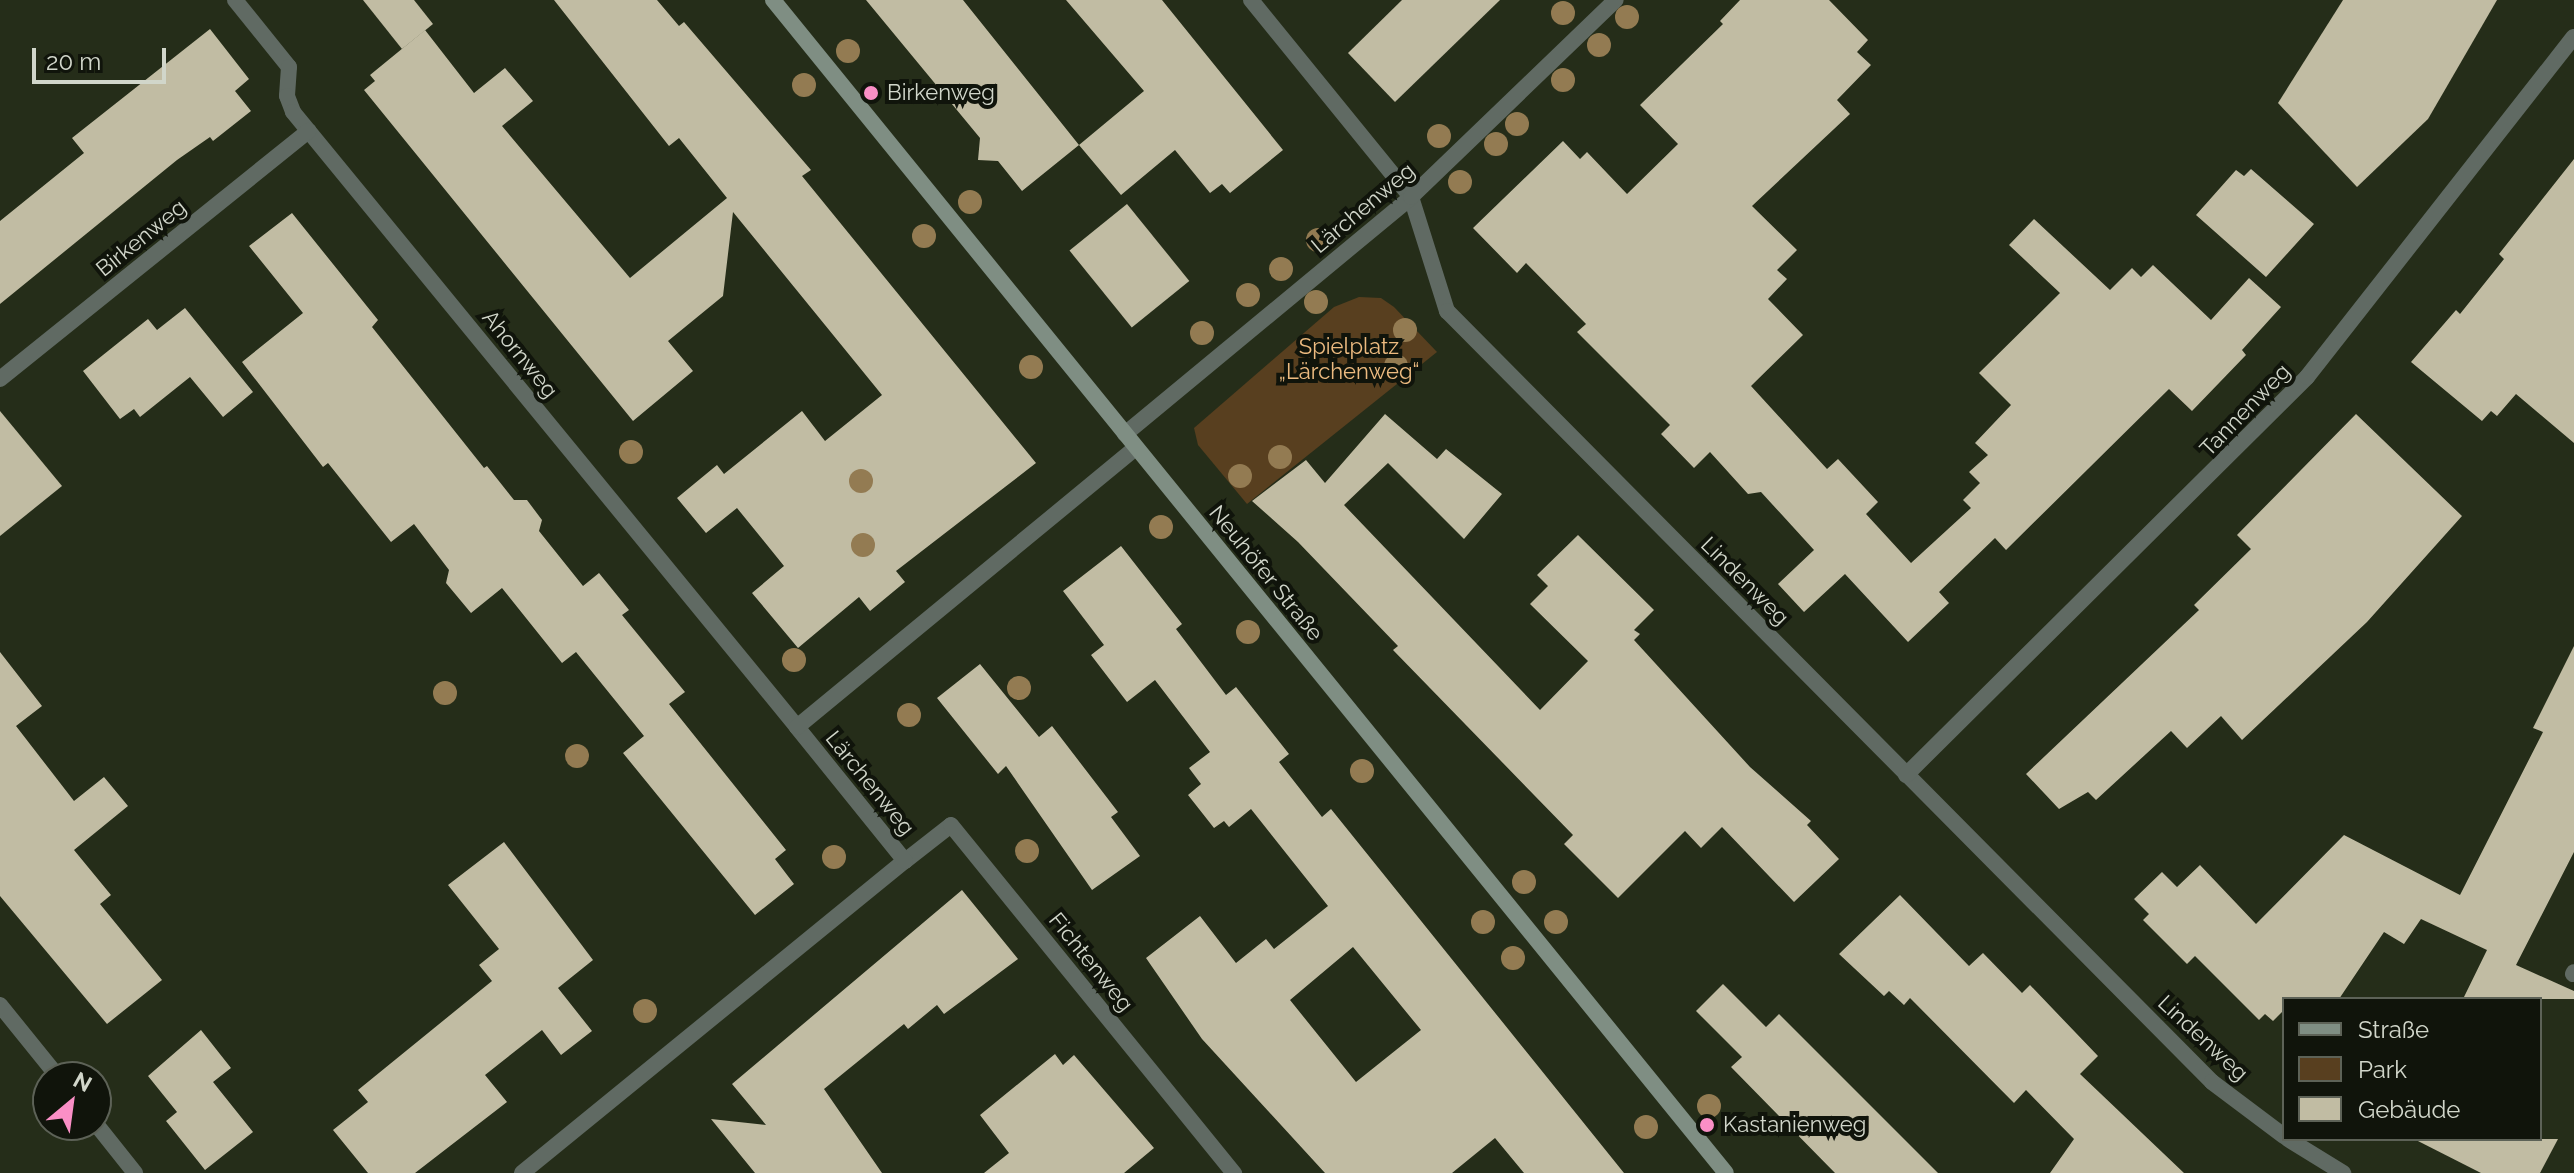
<!DOCTYPE html>
<meta charset="utf-8">
<style>
body{margin:0}
#map{position:relative;width:2574px;height:1173px;overflow:hidden;background:#252d19;font-family:Raleway,sans-serif}
div>[style]{position:absolute}
[style*='--x']{left:calc(var(--x)*1px);top:calc(var(--y)*1px);width:calc(var(--w)*1px);rotate:calc(var(--a)*1deg)}
.green>*{inset:0;background:#583f1f}
.building>*{inset:0;background:#c1bca3;transform-origin:0 0}
.street>*{height:16px;margin:-8px;padding:0 8px;transform-origin:8px;border-radius:8px;background:#606a63}
.secondary>*{height:16px;margin:-8px;padding:0 8px;transform-origin:8px;border-radius:8px;background:#7f8e83}
.trees>*{width:24px;height:24px;margin:-12px;border-radius:50%;background:#937b52}
.dots>*{width:22px;height:22px;translate:-50% -50%;box-sizing:border-box;border:4px solid #10140b;border-radius:50%}
span{translate:-50% -50%;white-space:nowrap;text-align:center;line-height:1.15;-webkit-text-stroke:8px #10140b;paint-order:stroke}
.poi-label{font-size:22px;color:#d1d6ca}
.left{translate:0 -50%;text-align:left}
.street-label{font-size:22px;color:#d1d6ca}
.park-label{font-size:22px;color:#edbb80}
.legend{position:absolute;left:2282px;top:997px;width:260px;height:144px;box-sizing:border-box;background:#10140b;border:2px solid #5d6257;margin:0;padding:10px 14px;list-style:none;font-size:24px;color:#d1d6ca}
.legend li{display:flex;align-items:center;gap:16px;height:40px}
.legend b{width:40px;border:2px solid #5d6257}
.north{position:absolute;left:32px;top:1061px;width:80px;height:80px;box-sizing:border-box;background:#10140b;border:2px solid #5d6257;border-radius:50%;rotate:29deg;font-size:22px;font-weight:700;line-height:32px;text-align:center;color:#d1d6ca}
.north::after{content:'';display:block;margin:auto;width:28px;height:36px;background:#fa8fc6;clip-path:polygon(50% 0,100% 100%,50% 72%,0 100%)}
.scale{position:absolute;left:32px;top:48px;width:134px;height:36px;box-sizing:border-box;border:4px solid #d1d6ca;border-top:0;padding-left:10px;font-size:24px;line-height:28px;white-space:nowrap;color:#d1d6ca;-webkit-text-stroke:6px #10140b;paint-order:stroke}
</style>
<div id="map">
<div class="green">
<div style="clip-path:polygon(1359px 297px,1381px 298px,1394px 307px,1437px 352px,1247px 504px,1198px 445px,1194px 428px,1334px 307px)"></div>
</div>
<div class="building">
<div style="clip-path:polygon(363px 0,414px 0,433px 24px,402px 49px)"></div>
<div style="clip-path:polygon(554px 0,657px 0,679px 26px,684px 22px,811px 170px,802px 176px,1036px 463px,896px 571px,905px 582px,870px 611px,859px 597px,798px 648px,752px 593px,784px 566px,737px 508px,706px 533px,677px 498px,717px 465px,724px 474px,802px 411px,825px 441px,882px 395px,733px 212px,723px 296px,668px 341px,693px 371px,633px 421px,364px 90px,375px 81px,370px 75px,425px 30px,474px 93px,505px 68px,533px 101px,502px 126px,630px 278px,727px 198px,679px 138px,669px 146px)"></div>
<div style="clip-path:polygon(866px 0,963px 0,1079px 145px,1022px 191px,998px 161px,978px 160px,980px 138px)"></div>
<div style="clip-path:polygon(1066px 0,1162px 0,1283px 150px,1230px 193px,1222px 184px,1210px 193px,1175px 150px,1121px 195px,1079px 145px,1144px 91px)"></div>
<div style="clip-path:polygon(1402px 0,1500px 0,1395px 102px,1348px 53px)"></div>
<div style="clip-path:polygon(1740px 0,1829px 0,1868px 40px,1857px 52px,1871px 65px,1837px 100px,1850px 114px,1752px 206px,1797px 250px,1777px 270px,1787px 279px,1768px 299px,1803px 335px,1751px 386px,1827px 469px,1838px 459px,1878px 502px,1866px 514px,1911px 563px,1971px 508px,1963px 500px,1980px 483px,1969px 472px,1988px 455px,1975px 443px,2011px 405px,1979px 373px,2060px 293px,2009px 245px,2034px 219px,2110px 290px,2132px 268px,2141px 277px,2153px 265px,2211px 320px,2249px 278px,2281px 307px,2242px 350px,2246px 355px,2192px 411px,2169px 389px,2006px 550px,1995px 538px,1939px 592px,1949px 603px,1908px 642px,1845px 574px,1804px 612px,1778px 584px,1814px 550px,1761px 492px,1748px 494px,1710px 452px,1694px 468px,1661px 434px,1670px 425px,1577px 332px,1586px 324px,1526px 263px,1517px 273px,1473px 228px,1563px 141px,1580px 159px,1587px 152px,1627px 194px,1678px 144px,1640px 105px,1723px 24px,1720px 21px)"></div>
<div style="clip-path:polygon(2343px 0,2497px 0,2428px 119px,2357px 187px,2278px 103px)"></div>
<div style="clip-path:polygon(210px 29px,249px 79px,235px 91px,251px 111px,213px 141px,210px 137px,177px 160px,0 304px,0 221px,84px 153px,72px 138px)"></div>
<div style="clip-path:polygon(2574px 159px,2574px 443px,2516px 394px,2497px 416px,2491px 411px,2482px 421px,2411px 362px,2456px 310px,2460px 314px,2504px 259px,2499px 254px)"></div>
<div style="clip-path:polygon(2251px 169px,2314px 224px,2266px 277px,2196px 215px,2236px 170px,2244px 176px)"></div>
<div style="left:1127px;top:204px;width:99px;height:74px;rotate:51deg"></div>
<div style="clip-path:polygon(292px 213px,378px 320px,372px 327px,484px 468px,487px 466px,514px 500px,527px 500px,542px 520px,539px 531px,583px 586px,599px 573px,629px 610px,622px 615px,685px 692px,669px 704px,786px 850px,775px 859px,794px 884px,755px 915px,623px 753px,644px 736px,576px 652px,562px 663px,502px 588px,471px 613px,446px 583px,449px 570px,414px 524px,391px 542px,328px 463px,323px 467px,242px 362px,303px 313px,249px 246px)"></div>
<div style="clip-path:polygon(185px 308px,253px 392px,223px 417px,190px 377px,140px 417px,134px 409px,120px 419px,83px 371px,148px 319px,157px 330px)"></div>
<div style="clip-path:polygon(0 411px,62px 486px,0 536px)"></div>
<div style="clip-path:polygon(1385px 414px,1437px 459px,1446px 449px,1502px 494px,1464px 539px,1388px 463px,1344px 505px,1540px 710px,1588px 661px,1530px 604px,1548px 586px,1537px 575px,1578px 535px,1654px 610px,1634px 630px,1640px 634px,1634px 640px,1750px 767px,1811px 821px,1807px 825px,1839px 859px,1794px 902px,1722px 827px,1701px 848px,1685px 831px,1618px 898px,1564px 844px,1573px 835px,1393px 650px,1398px 646px,1298px 542px,1252px 501px,1306px 460px,1325px 483px)"></div>
<div style="clip-path:polygon(2356px 414px,2462px 516px,2367px 622px,2242px 740px,2221px 716px,2187px 748px,2171px 731px,2096px 800px,2088px 792px,2059px 809px,2026px 774px,2199px 610px,2194px 605px,2251px 549px,2237px 535px)"></div>
<div style="clip-path:polygon(evenodd,1121px 546px,1182px 624px,1176px 629px,1226px 695px,1236px 687px,1289px 754px,1279px 762px,1322px 817px,1331px 809px,1624px 1173px,1524px 1173px,1495px 1138px,1452px 1173px,1325px 1173px,1202px 1039px,1146px 958px,1200px 916px,1236px 963px,1266px 939px,1274px 949px,1328px 906px,1251px 809px,1229px 827px,1224px 821px,1214px 828px,1188px 795px,1201px 784px,1189px 768px,1210px 752px,1155px 680px,1127px 702px,1091px 655px,1104px 645px,1063px 591px,1121px 546px,1353px 947px,1421px 1030px,1356px 1082px,1290px 1000px,1353px 947px)"></div>
<div style="clip-path:polygon(2574px 646px,2574px 852px,2516px 965px,2574px 991px,2574px 999px,2463px 999px,2487px 950px,2421px 919px,2404px 944px,2384px 932px,2339px 999px,2284px 999px,2284px 1010px,2273px 1021px,2265px 1014px,2259px 1020px,2195px 956px,2187px 964px,2143px 920px,2149px 914px,2134px 899px,2162px 872px,2177px 887px,2200px 865px,2256px 924px,2344px 835px,2460px 895px,2543px 732px,2533px 728px)"></div>
<div style="clip-path:polygon(0 652px,42px 706px,16px 726px,74px 801px,104px 777px,128px 806px,74px 850px,111px 895px,100px 904px,162px 980px,107px 1024px,0 896px)"></div>
<div style="clip-path:polygon(980px 664px,1039px 737px,1052px 726px,1118px 812px,1111px 817px,1140px 856px,1092px 890px,1006px 766px,998px 774px,937px 698px)"></div>
<div style="clip-path:polygon(504px 842px,593px 960px,558px 988px,592px 1031px,561px 1055px,542px 1030px,485px 1075px,507px 1102px,415px 1173px,368px 1173px,333px 1130px,368px 1102px,358px 1090px,492px 981px,479px 965px,499px 949px,448px 885px)"></div>
<div style="clip-path:polygon(962px 890px,1018px 959px,944px 1014px,937px 1005px,908px 1029px,904px 1024px,824px 1089px,882px 1173px,755px 1173px,711px 1119px,766px 1125px,732px 1084px)"></div>
<div style="clip-path:polygon(1900px 895px,1969px 966px,1983px 953px,2022px 993px,2030px 985px,2098px 1056px,2080px 1074px,2184px 1173px,2050px 1173px,2074px 1139px,2026px 1090px,2014px 1103px,1910px 998px,1904px 1005px,1889px 991px,1884px 996px,1839px 954px)"></div>
<div style="clip-path:polygon(1723px 984px,1766px 1027px,1779px 1014px,1938px 1173px,1835px 1173px,1731px 1067px,1742px 1057px,1696px 1011px)"></div>
<div style="clip-path:polygon(201px 1030px,231px 1068px,213px 1082px,253px 1132px,205px 1170px,166px 1121px,177px 1112px,148px 1076px)"></div>
<div style="clip-path:polygon(1055px 1054px,1063px 1065px,1074px 1055px,1154px 1148px,1124px 1173px,984px 1173px,1009px 1153px,980px 1115px)"></div>
<div style="clip-path:polygon(2414px 1139px,2558px 1139px,2540px 1173px,2481px 1173px)"></div>
</div>
<div class="street">
<div style="--x:235;--y:0;--w:86;--a:51.1"></div>
<div style="--x:289;--y:67;--w:29;--a:94"></div>
<div style="--x:287;--y:96;--w:17;--a:69"></div>
<div style="--x:293;--y:112;--w:795;--a:50.66"></div>
<div style="--x:1251;--y:0;--w:254;--a:50.9"></div>
<div style="--x:1411;--y:197;--w:120;--a:72.5"></div>
<div style="--x:1447;--y:311;--w:1086;--a:45.22"></div>
<div style="--x:2212;--y:1082;--w:90;--a:36.9"></div>
<div style="--x:0;--y:379;--w:396;--a:-38.8"></div>
<div style="--x:1125;--y:434;--w:371;--a:-39.6"></div>
<div style="--x:1411;--y:197;--w:284;--a:-43.9"></div>
<div style="--x:1906;--y:775;--w:565;--a:-44.78"></div>
<div style="--x:2307;--y:377;--w:432;--a:-51.9"></div>
<div style="--x:905;--y:861;--w:58;--a:-38"></div>
<div style="--x:951;--y:825;--w:449;--a:50.9"></div>
<div style="--x:2573;--y:974;--w:2;--a:-63"></div>
<div style="--x:0;--y:1005;--w:92;--a:51.1"></div>
<div style="--x:96;--y:1124;--w:63;--a:51.5"></div>
<div style="--x:2288;--y:1139;--w:65;--a:31.7"></div>
<div style="--x:522;--y:1173;--w:494;--a:-39.2"></div>
<div style="--x:905;--y:861;--w:172;--a:-128.9"></div>
<div style="--x:797;--y:727;--w:439;--a:-39.5"></div>
</div>
<div class="secondary">
<div style="--x:773;--y:0;--w:1511;--a:50.91"></div>
</div>
<div class="trees">
<div style="left:1563px;top:13px"></div>
<div style="left:1627px;top:17px"></div>
<div style="left:1599px;top:45px"></div>
<div style="left:848px;top:51px"></div>
<div style="left:1563px;top:80px"></div>
<div style="left:804px;top:85px"></div>
<div style="left:1517px;top:124px"></div>
<div style="left:1439px;top:136px"></div>
<div style="left:1496px;top:144px"></div>
<div style="left:1460px;top:182px"></div>
<div style="left:970px;top:202px"></div>
<div style="left:924px;top:236px"></div>
<div style="left:1318px;top:240px"></div>
<div style="left:1281px;top:269px"></div>
<div style="left:1248px;top:295px"></div>
<div style="left:1316px;top:302px"></div>
<div style="left:1405px;top:330px"></div>
<div style="left:1202px;top:333px"></div>
<div style="left:1396px;top:366px"></div>
<div style="left:1031px;top:367px"></div>
<div style="left:631px;top:452px"></div>
<div style="left:1280px;top:457px"></div>
<div style="left:1240px;top:476px"></div>
<div style="left:861px;top:481px"></div>
<div style="left:1161px;top:527px"></div>
<div style="left:863px;top:545px"></div>
<div style="left:1248px;top:632px"></div>
<div style="left:794px;top:660px"></div>
<div style="left:1019px;top:688px"></div>
<div style="left:445px;top:693px"></div>
<div style="left:909px;top:715px"></div>
<div style="left:577px;top:756px"></div>
<div style="left:1362px;top:771px"></div>
<div style="left:1027px;top:851px"></div>
<div style="left:834px;top:857px"></div>
<div style="left:1524px;top:882px"></div>
<div style="left:1483px;top:922px"></div>
<div style="left:1556px;top:922px"></div>
<div style="left:1513px;top:958px"></div>
<div style="left:645px;top:1011px"></div>
<div style="left:1709px;top:1106px"></div>
<div style="left:1646px;top:1127px"></div>
</div>
<div class="dots">
<div style="left:871px;top:93px;background:#fa8fc6"></div>
<div style="left:1707px;top:1125px;background:#fa8fc6"></div>
</div>
<div class="poi-label">
<span class="left" style="left:887px;top:93px">Birkenweg</span>
<span class="left" style="left:1723px;top:1125px">Kastanienweg</span>
</div>
<div class="street-label">
<span style="left:1363px;top:208px;rotate:-40deg">Lärchenweg</span>
<span style="left:141px;top:238px;rotate:-39deg">Birkenweg</span>
<span style="left:520px;top:354px;rotate:51deg">Ahornweg</span>
<span style="left:2245px;top:410px;rotate:-46deg">Tannenweg</span>
<span style="left:1266px;top:573px;rotate:51deg">Neuhöfer Straße</span>
<span style="left:1745px;top:581px;rotate:45deg">Lindenweg</span>
<span style="left:870px;top:783px;rotate:51deg">Lärchenweg</span>
<span style="left:1091px;top:962px;rotate:51deg">Fichtenweg</span>
<span style="left:2203px;top:1038px;rotate:43deg">Lindenweg</span>
</div>
<div class="park-label">
<span style="left:1349px;top:359px">Spielplatz<br>„Lärchenweg“</span>
</div>
<ul class="legend">
<li><b style="height:10px;background:#7f8e83"></b>Straße</li>
<li><b style="height:22px;background:#583f1f"></b>Park</li>
<li><b style="height:22px;background:#c1bca3"></b>Gebäude</li>
</ul>
<div class="north">N</div>
<div class="scale">20 m</div>
</div>
